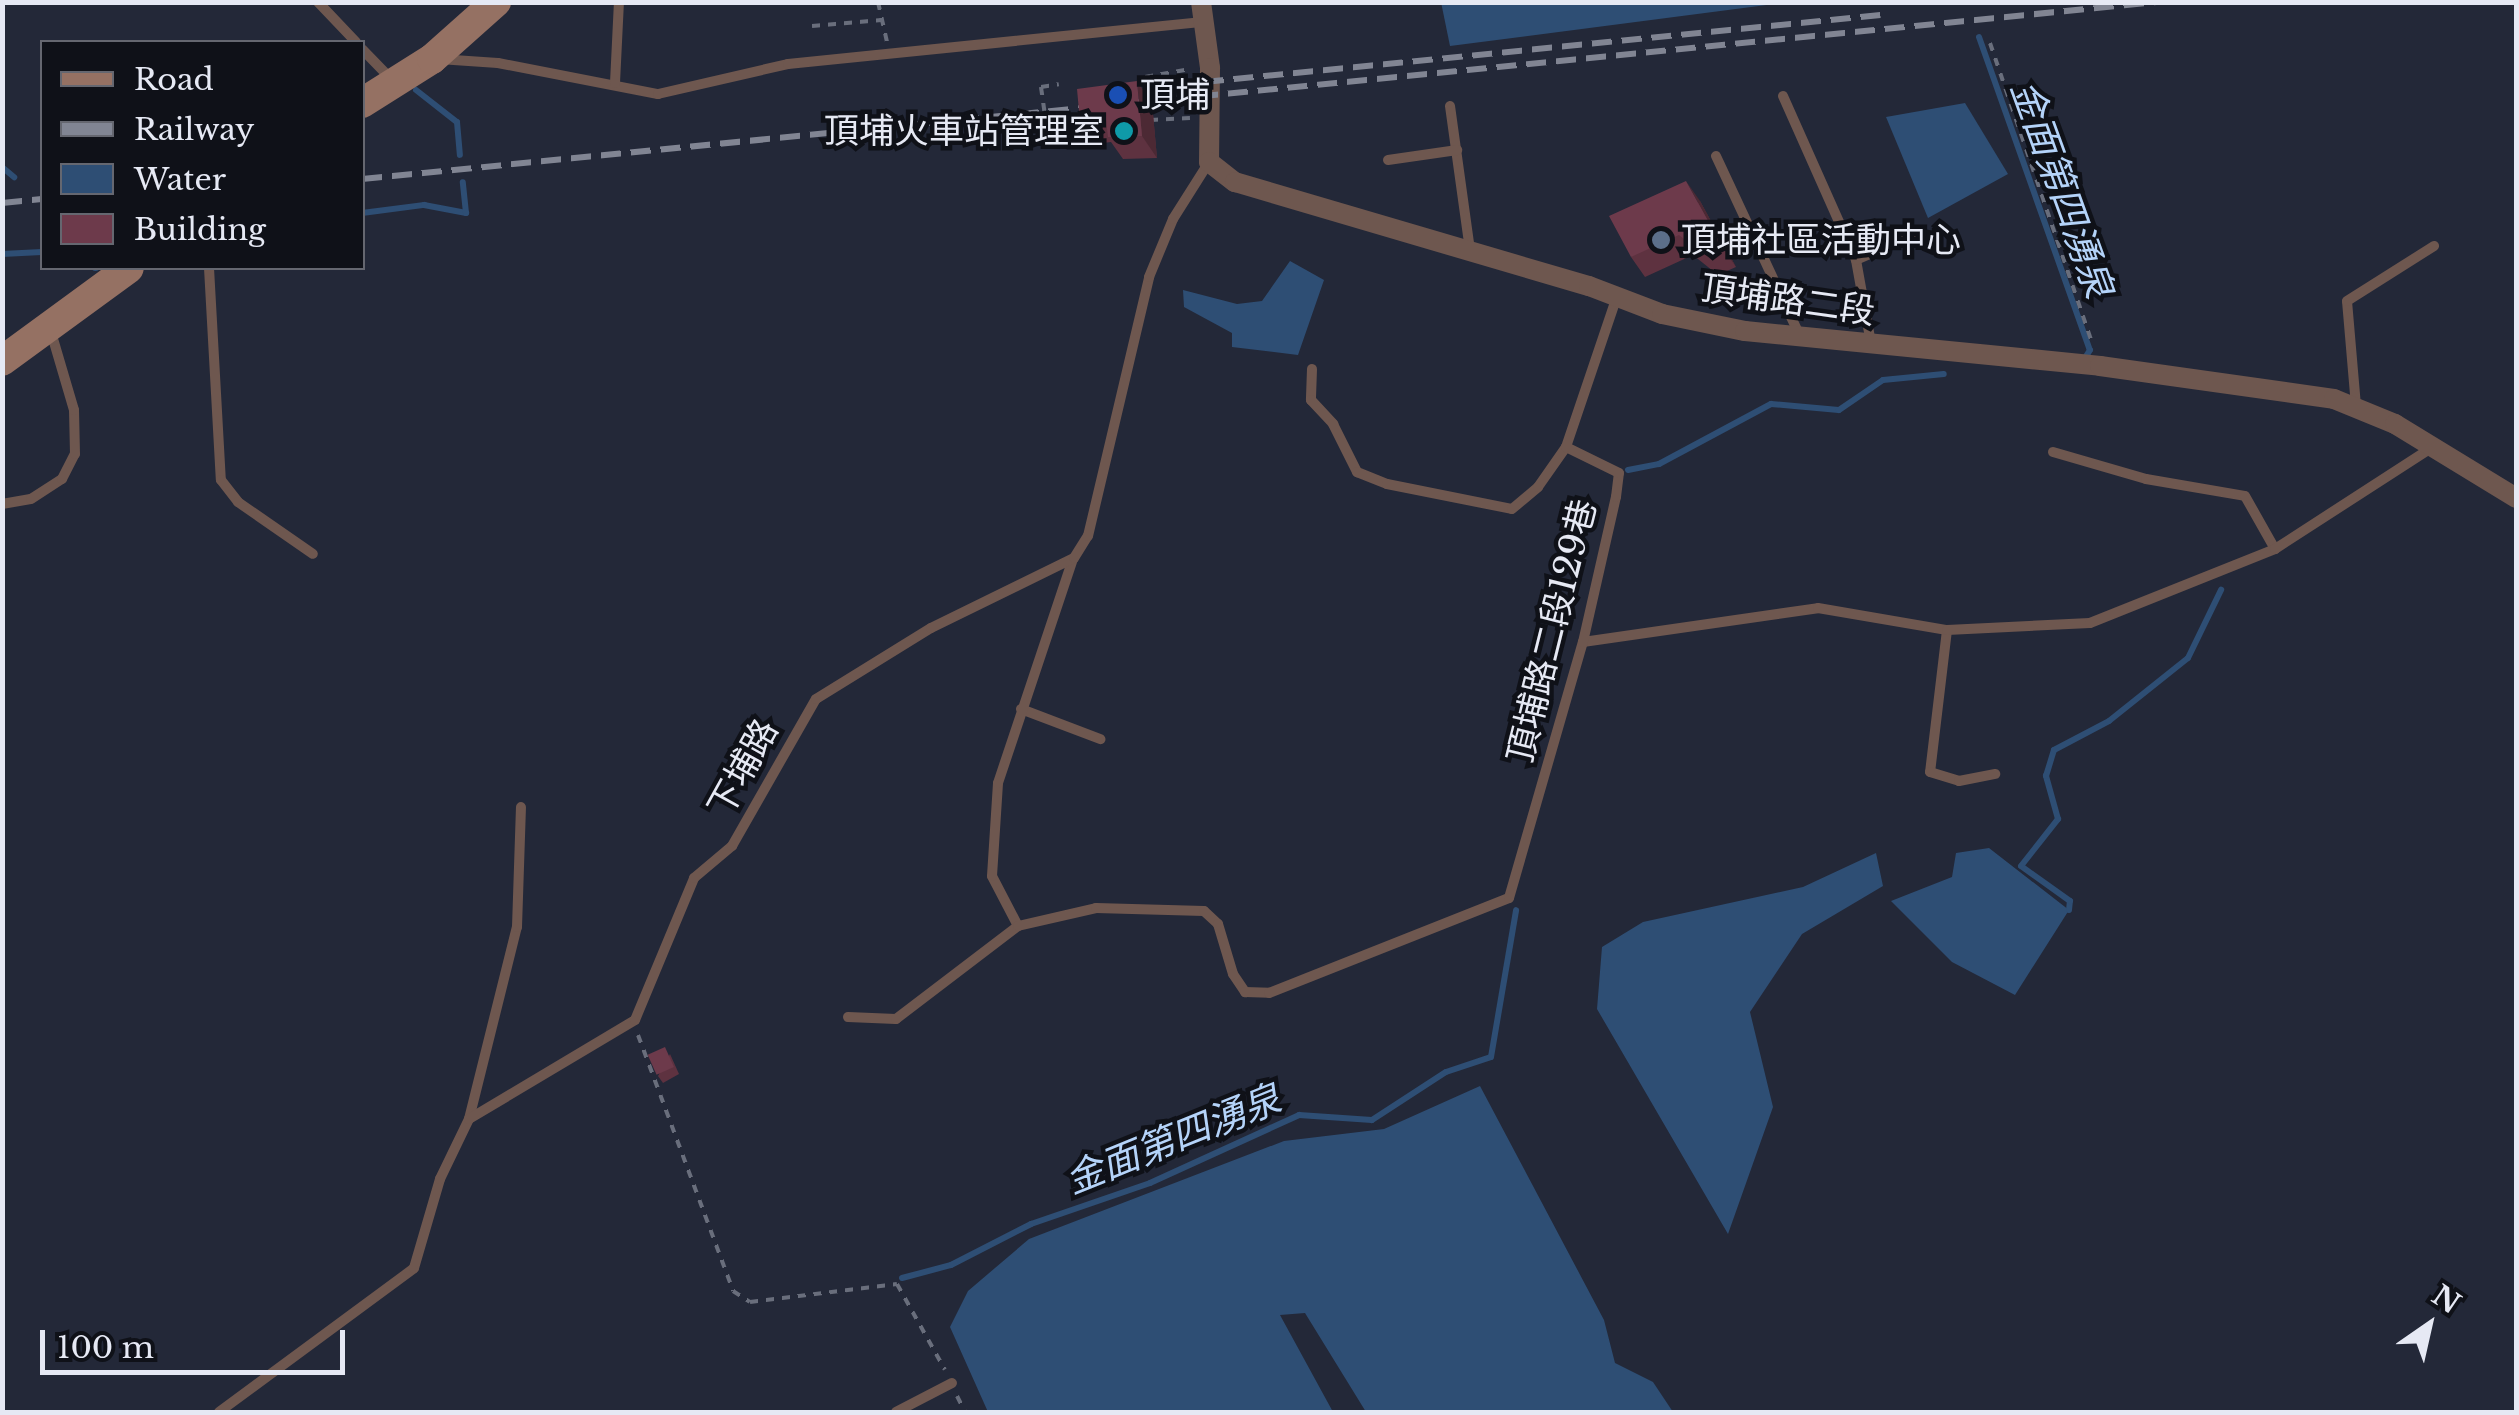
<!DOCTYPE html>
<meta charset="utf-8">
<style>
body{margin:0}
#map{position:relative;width:2519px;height:1415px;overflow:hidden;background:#232838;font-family:"Libre Baskerville","Noto Sans TC",serif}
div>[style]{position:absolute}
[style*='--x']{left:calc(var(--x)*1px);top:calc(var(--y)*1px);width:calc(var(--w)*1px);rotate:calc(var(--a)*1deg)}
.water>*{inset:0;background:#2e4e74}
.stream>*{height:6px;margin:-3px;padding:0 3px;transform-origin:3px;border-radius:3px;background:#2e4e74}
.path>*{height:4px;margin-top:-2px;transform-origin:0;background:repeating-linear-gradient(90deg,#696e7c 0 8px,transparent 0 16px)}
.lane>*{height:10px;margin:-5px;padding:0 5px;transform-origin:5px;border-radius:5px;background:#6e574f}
.street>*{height:20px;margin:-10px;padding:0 10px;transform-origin:10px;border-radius:10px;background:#6e574f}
.secondary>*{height:30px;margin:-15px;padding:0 15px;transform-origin:15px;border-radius:15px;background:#957163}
.rail>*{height:6px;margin-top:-3px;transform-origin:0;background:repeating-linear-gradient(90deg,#818593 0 20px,transparent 0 30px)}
.path-bridge>*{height:4px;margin-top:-2px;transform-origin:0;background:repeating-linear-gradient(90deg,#696e7c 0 8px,transparent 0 16px)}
.wall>*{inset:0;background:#5e3240}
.shaded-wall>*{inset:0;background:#4c2934}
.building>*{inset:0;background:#6d3a4b;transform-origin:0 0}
.dots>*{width:28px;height:28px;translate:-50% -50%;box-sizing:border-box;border:5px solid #0f1118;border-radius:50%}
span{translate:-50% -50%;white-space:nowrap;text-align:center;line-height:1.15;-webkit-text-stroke:9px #0f1118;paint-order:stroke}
.poi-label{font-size:35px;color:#e6e9f4}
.left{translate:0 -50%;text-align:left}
.right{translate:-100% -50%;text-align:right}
.street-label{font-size:35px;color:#e6e9f4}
.water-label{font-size:38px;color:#b4d3f9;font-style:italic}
.frame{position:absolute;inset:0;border:5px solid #e6e9f4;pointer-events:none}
.legend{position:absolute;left:40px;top:40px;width:325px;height:230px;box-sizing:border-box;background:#0f1118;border:2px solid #656770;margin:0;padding:12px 18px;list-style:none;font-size:30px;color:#e6e9f4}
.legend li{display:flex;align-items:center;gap:20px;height:50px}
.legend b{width:50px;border:2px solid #656770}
.north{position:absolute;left:2379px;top:1275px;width:100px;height:100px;-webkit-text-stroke:8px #0f1118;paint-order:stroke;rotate:34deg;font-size:28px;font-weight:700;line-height:40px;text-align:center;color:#e6e9f4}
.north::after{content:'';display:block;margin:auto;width:35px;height:45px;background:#e6e9f4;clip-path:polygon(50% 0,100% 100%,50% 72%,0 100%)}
.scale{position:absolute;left:40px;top:1330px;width:305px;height:45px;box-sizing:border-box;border:5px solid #e6e9f4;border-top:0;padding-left:12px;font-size:30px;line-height:35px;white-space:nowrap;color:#e6e9f4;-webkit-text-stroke:8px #0f1118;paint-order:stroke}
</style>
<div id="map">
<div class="water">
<div style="clip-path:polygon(1441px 2px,1782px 2px,1782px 3px,1450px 46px)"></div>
<div style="clip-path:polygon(1965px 103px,2008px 174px,1928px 218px,1886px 117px)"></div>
<div style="clip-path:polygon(1290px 261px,1324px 280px,1298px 355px,1232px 347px,1232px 333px,1184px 307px,1183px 290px,1237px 304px,1262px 301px)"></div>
<div style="clip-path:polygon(1989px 848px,2069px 910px,2015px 995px,1952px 962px,1891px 901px,1952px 877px,1956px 853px)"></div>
<div style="clip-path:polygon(1876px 853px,1883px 886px,1802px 934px,1750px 1012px,1773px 1107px,1728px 1234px,1597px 1009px,1602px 947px,1643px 922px,1803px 887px)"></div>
<div style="clip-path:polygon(1480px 1086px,1604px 1320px,1615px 1363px,1653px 1382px,1673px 1412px,1366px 1412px,1305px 1313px,1280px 1315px,1333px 1412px,988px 1412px,950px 1327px,968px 1291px,1029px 1239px,1284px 1141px,1384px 1129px)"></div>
</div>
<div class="stream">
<div style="--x:1979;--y:37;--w:332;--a:70.5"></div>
<div style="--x:2090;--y:350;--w:9;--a:122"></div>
<div style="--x:416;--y:90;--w:52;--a:38"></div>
<div style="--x:457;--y:122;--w:33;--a:85"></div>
<div style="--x:2;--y:167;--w:16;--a:40"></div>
<div style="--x:362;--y:213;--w:63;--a:-7.4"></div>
<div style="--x:424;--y:205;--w:43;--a:10.8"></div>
<div style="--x:466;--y:213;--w:31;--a:-96"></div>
<div style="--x:2;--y:254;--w:40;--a:-2.9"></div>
<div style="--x:95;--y:268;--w:1;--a:0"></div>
<div style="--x:1628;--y:470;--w:32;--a:-11"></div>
<div style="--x:1659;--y:464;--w:127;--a:-28.2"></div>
<div style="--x:1771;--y:404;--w:68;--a:5"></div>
<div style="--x:1839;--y:410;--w:53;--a:-34.3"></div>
<div style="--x:1883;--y:380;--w:61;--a:-5.6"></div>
<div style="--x:2069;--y:910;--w:9;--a:-84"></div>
<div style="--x:2070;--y:901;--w:60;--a:-144.5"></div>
<div style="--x:2021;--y:866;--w:60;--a:-51.8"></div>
<div style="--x:2058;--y:819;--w:45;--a:-105.6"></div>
<div style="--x:2046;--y:776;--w:27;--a:-73"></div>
<div style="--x:2054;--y:750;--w:62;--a:-27.8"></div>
<div style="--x:2109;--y:721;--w:101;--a:-38.6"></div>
<div style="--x:2188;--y:658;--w:76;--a:-64.1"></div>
<div style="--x:902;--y:1278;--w:51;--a:-14.9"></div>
<div style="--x:951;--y:1265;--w:90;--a:-27.1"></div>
<div style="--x:1031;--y:1224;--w:126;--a:-19"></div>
<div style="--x:1150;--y:1183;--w:164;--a:-24.5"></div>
<div style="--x:1299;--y:1115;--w:73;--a:3.9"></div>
<div style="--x:1372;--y:1120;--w:88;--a:-33"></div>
<div style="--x:1446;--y:1072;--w:47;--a:-18.4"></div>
<div style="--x:1491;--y:1057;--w:149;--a:-80.3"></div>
</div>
<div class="path">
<div style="--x:878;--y:2;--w:41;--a:77.3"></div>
<div style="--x:812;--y:26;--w:70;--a:-4.9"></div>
<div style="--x:1990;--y:43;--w:317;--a:71.2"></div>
<div style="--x:1145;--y:77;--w:46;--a:-10.1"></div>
<div style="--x:1041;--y:87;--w:18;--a:-9"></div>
<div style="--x:1150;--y:120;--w:40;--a:-2.9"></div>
<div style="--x:1046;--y:123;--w:9;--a:-18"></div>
<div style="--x:638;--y:1035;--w:273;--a:69.6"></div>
<div style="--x:733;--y:1291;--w:20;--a:33"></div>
<div style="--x:750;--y:1302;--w:148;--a:-7"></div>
<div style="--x:897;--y:1284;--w:98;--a:60.8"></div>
<div style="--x:957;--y:1396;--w:18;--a:63"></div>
</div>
<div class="lane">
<div style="--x:318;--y:2;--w:55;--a:46.5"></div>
<div style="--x:362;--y:49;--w:45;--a:45.9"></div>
<div style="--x:439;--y:59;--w:59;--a:3.9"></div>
<div style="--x:498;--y:63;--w:163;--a:11"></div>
<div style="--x:658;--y:94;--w:133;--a:-13"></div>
<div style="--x:788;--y:64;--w:417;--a:-5.8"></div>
<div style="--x:615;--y:83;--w:81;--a:-87.2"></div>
<div style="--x:1783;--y:96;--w:180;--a:66"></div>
<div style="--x:1856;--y:260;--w:84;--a:79.8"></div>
<div style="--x:1450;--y:106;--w:146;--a:82.1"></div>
<div style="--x:1716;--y:156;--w:199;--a:65"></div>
<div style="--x:1388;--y:160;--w:70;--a:-8.2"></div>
<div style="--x:1856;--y:260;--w:70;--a:-23.6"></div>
<div style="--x:209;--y:268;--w:212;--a:86.8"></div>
<div style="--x:221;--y:480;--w:28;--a:52"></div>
<div style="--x:238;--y:502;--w:91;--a:34.7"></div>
<div style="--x:1312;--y:369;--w:31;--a:92"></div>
<div style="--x:1311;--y:400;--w:33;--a:47"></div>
<div style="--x:1333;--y:424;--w:54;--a:63.4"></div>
<div style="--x:1357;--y:472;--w:32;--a:22"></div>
<div style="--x:1387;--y:484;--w:127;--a:11.3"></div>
<div style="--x:1512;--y:509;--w:34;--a:-40"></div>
<div style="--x:1538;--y:487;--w:49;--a:-55"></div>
<div style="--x:2356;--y:406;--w:105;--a:-94.9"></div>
<div style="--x:2347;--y:301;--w:103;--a:-32.3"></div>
<div style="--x:2053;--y:452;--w:97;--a:16.2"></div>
<div style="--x:2146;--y:479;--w:100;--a:9.7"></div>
<div style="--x:2245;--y:496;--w:61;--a:60.5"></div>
<div style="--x:2;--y:504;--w:29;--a:-10"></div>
<div style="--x:31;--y:499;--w:37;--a:-33"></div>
<div style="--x:62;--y:479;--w:28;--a:-63"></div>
<div style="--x:75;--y:454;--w:44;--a:-91.3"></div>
<div style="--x:74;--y:410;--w:81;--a:-106.4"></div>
<div style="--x:1947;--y:630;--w:143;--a:96.8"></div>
<div style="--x:1930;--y:772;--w:30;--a:17"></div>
<div style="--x:1959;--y:781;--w:37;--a:-11"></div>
<div style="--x:1583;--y:642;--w:237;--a:-8.2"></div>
<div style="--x:1818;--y:608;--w:131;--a:9.7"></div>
<div style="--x:1947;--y:630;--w:143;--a:-2.8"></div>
<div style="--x:2090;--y:623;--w:199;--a:-21.8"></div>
<div style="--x:2275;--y:549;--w:186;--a:-32.9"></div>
<div style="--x:1021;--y:709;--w:85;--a:20.8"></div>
<div style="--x:1018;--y:926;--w:56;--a:-117.5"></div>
<div style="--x:992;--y:876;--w:93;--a:-86.3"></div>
<div style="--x:998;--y:783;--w:236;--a:-71.5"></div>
<div style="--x:848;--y:1017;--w:48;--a:2.4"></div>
<div style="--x:896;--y:1019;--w:153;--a:-37.3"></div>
<div style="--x:1018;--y:926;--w:80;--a:-13"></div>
<div style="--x:1096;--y:908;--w:108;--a:1.6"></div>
<div style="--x:1204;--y:911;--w:19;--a:43"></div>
<div style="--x:1218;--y:924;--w:52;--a:73.3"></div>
<div style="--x:1233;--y:974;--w:22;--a:56"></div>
<div style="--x:1245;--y:992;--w:24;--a:2"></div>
<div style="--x:1269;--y:993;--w:258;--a:-21.6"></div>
<div style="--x:1509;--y:898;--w:266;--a:-73.9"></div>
<div style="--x:1583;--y:642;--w:149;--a:-77.2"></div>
<div style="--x:1616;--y:497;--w:24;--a:-83"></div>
<div style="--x:1619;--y:473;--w:59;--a:-153.9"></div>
<div style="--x:1566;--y:447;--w:159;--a:-71.3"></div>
<div style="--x:469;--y:1119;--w:198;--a:-76"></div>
<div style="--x:517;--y:927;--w:120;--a:-88.1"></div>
<div style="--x:219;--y:1412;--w:242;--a:-36.4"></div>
<div style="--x:414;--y:1268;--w:93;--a:-73.7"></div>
<div style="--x:440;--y:1179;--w:67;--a:-64.2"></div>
<div style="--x:469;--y:1119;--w:193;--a:-30.8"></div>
<div style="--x:635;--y:1020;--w:154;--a:-67.4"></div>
<div style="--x:694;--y:878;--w:50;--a:-40.1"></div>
<div style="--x:732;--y:846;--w:169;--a:-60.3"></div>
<div style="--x:816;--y:699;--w:135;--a:-31.7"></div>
<div style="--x:931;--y:628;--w:159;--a:-26.1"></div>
<div style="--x:1074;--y:558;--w:26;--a:-58"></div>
<div style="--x:1088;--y:536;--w:266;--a:-76.7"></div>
<div style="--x:1149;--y:277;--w:63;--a:-67.5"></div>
<div style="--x:1173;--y:219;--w:67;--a:-57.7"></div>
<div style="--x:896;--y:1412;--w:63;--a:-27.4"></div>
</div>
<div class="street">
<div style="--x:1201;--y:2;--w:67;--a:82.2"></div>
<div style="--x:1210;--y:68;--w:94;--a:90.6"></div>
<div style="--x:1209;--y:162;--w:33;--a:38"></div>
<div style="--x:1235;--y:182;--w:369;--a:16.4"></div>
<div style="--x:1589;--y:286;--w:78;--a:21"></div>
<div style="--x:1662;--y:314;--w:85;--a:11.6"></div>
<div style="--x:1745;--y:331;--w:357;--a:5.6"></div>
<div style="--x:2100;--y:366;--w:236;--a:8"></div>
<div style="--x:2334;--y:399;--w:66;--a:22.3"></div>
<div style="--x:2395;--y:424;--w:142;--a:31.4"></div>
</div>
<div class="secondary">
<div style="--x:362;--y:103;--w:83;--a:-32.2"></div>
<div style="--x:432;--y:59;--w:86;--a:-41.7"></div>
<div style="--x:2;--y:361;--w:157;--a:-36.2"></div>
</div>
<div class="rail">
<div style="--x:1144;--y:88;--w:740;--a:-5.66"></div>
<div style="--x:362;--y:179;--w:1803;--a:-5.63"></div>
<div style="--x:2;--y:203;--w:40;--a:-5.7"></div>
</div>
<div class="path-bridge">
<div style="--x:1041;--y:87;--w:36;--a:82"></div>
</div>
<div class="wall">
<div style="clip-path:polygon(1152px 103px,1157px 158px,1123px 159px,1111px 142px,1095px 144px,1080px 122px)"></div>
<div style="clip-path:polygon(1700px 201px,1736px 267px,1718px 275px,1693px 255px,1645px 277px,1631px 257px)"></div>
<div style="clip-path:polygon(670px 1054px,679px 1074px,663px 1083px,658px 1076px)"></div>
</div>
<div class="shaded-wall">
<div style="clip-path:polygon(1137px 81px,1152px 103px,1157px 158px,1142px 136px)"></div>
<div style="clip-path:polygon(1686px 181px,1700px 201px,1736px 267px,1723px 248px)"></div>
</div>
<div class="building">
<div style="clip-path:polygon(1137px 81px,1142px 136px,1108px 137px,1106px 120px,1080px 122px,1077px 89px)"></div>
<div style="clip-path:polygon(1686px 181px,1723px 248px,1704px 255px,1679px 235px,1631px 257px,1609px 216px)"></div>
<div style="left:665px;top:1047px;width:22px;height:19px;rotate:66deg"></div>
</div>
<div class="dots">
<div style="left:1118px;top:95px;background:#1a4fb4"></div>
<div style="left:1124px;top:131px;background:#0f9aa8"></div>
<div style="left:1661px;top:240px;background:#5c6f8a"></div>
</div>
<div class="poi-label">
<span class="left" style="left:1140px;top:95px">頂埔</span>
<span class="right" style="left:1104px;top:131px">頂埔火車站管理室</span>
<span class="left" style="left:1681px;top:240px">頂埔社區活動中心</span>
</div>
<div class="street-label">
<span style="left:1788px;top:300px;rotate:8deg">頂埔路二段</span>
<span style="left:1552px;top:631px;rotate:-76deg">頂埔路二段129巷</span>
<span style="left:743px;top:768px;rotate:-61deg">下埔路</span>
</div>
<div class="water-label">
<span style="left:2062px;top:189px;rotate:70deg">金面第四湧泉</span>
<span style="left:1173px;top:1139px;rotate:-22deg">金面第四湧泉</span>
</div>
<div class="frame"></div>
<ul class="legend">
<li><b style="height:12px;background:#957163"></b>Road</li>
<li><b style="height:12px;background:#818593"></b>Railway</li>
<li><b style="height:28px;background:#2e4e74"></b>Water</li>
<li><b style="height:28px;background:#6d3a4b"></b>Building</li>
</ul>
<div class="north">N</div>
<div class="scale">100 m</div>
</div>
